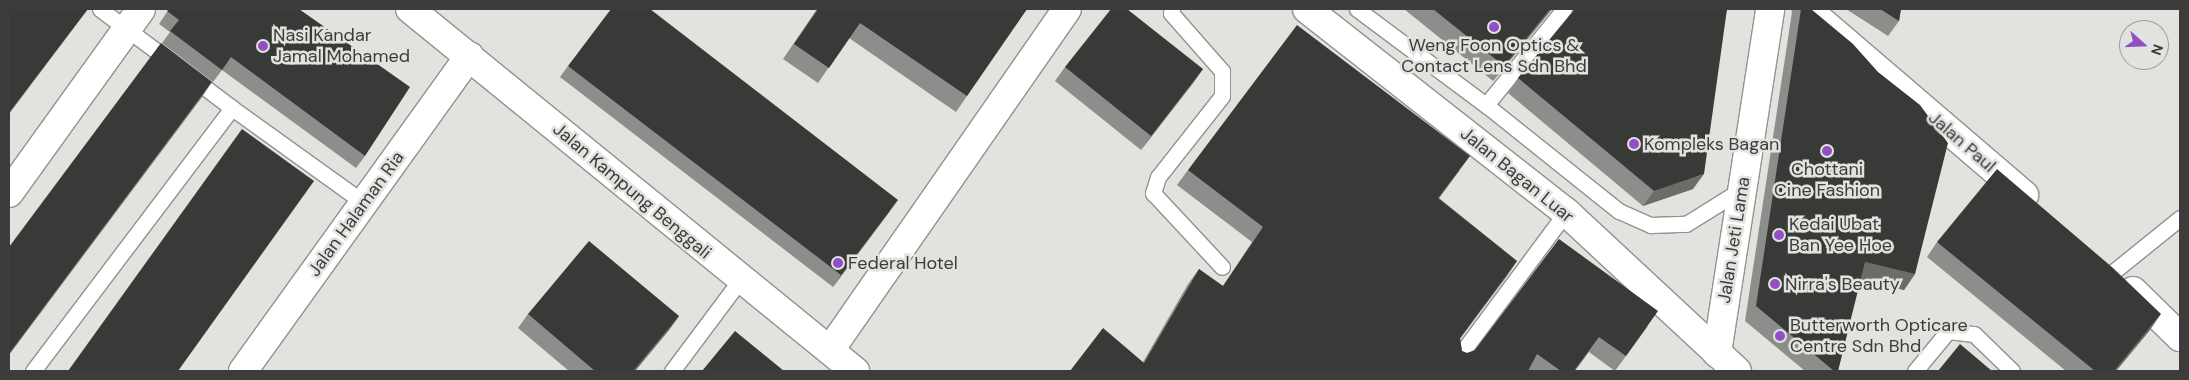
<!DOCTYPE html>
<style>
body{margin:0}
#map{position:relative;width:2189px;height:380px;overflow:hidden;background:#e1e3df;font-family:"DM Sans",sans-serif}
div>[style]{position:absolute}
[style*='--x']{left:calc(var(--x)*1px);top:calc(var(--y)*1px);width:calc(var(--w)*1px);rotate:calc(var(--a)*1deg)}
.roads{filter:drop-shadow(1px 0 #91938f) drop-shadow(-1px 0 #91938f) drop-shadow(0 1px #91938f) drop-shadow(0 -1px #91938f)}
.service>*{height:15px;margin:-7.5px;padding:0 7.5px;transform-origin:7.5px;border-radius:7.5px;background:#fff}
.minor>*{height:28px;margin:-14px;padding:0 14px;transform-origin:14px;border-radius:14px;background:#fff}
.tertiary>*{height:28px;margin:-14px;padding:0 14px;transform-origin:14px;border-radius:14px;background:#fff}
.primary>*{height:28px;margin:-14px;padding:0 14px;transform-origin:14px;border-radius:14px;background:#fff}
.wall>*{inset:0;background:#8c8e8b}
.shaded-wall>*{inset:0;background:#6b6d69}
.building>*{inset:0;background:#383a37}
.dots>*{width:14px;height:14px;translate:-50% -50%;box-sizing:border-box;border:2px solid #e1e3df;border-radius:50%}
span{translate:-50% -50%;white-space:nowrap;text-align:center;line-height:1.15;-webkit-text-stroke:5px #e1e3df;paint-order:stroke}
.poi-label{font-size:18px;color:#3b3c3b}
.left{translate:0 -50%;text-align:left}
.street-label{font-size:18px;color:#3b3c3b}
.frame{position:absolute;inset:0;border:10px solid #3b3c3b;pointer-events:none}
.north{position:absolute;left:2119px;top:20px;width:50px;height:50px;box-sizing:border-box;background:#e1e3df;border:1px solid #9fa09d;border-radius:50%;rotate:110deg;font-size:14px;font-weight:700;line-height:20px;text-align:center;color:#3b3c3b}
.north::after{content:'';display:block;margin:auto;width:18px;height:22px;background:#924fc3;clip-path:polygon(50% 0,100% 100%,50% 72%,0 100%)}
</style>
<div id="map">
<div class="roads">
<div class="service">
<div style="--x:100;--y:9;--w:89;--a:36.7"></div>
<div style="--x:1172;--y:9;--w:4;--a:104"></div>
<div style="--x:1171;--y:13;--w:77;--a:48.7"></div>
<div style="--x:1222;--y:71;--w:25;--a:90"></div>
<div style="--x:1222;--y:96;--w:103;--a:128.3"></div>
<div style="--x:1158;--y:177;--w:17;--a:107"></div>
<div style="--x:1153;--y:193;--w:101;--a:47"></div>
<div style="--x:1357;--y:9;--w:161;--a:36.7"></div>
<div style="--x:1486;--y:105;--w:170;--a:38.6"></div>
<div style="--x:1619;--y:211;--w:35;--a:24"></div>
<div style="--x:1651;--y:225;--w:35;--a:-2"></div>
<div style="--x:1686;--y:224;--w:66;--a:-32"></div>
<div style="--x:191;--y:77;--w:51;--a:37.1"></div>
<div style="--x:1486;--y:105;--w:124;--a:-50.9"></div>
<div style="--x:2113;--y:272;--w:86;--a:-38.9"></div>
<div style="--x:1457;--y:359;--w:183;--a:-53.4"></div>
<div style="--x:33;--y:371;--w:330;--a:-52.9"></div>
<div style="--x:232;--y:108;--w:163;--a:35.7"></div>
<div style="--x:672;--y:371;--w:114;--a:-53.2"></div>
<div style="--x:1915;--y:371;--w:52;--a:-50.5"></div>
<div style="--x:1948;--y:331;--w:26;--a:7"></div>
<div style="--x:1974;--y:334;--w:53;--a:44.2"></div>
</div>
<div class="minor">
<div style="--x:1807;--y:9;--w:286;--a:40.6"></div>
<div style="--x:9;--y:193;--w:226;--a:-54.3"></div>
<div style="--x:2133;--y:291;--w:66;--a:44.4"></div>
<div style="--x:830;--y:350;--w:415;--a:-55.2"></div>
<div style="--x:1717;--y:353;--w:348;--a:-81.2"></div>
<div style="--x:243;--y:371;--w:388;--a:-54.3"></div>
</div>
<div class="tertiary">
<div style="--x:410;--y:9;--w:574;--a:39.13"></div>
</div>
<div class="primary">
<div style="--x:1307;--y:9;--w:329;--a:38.1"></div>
<div style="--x:1566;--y:212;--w:233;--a:42.9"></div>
</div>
</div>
<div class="wall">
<div style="clip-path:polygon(169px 9px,365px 156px,356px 168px,222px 70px,213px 82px,162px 43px,170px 32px,159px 24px)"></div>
<div style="clip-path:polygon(817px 9px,1027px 9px,956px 112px,849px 38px,818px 83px,783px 59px)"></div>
<div style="clip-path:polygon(1404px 9px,1552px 9px,1493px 81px)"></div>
<div style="clip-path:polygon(1572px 9px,1727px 9px,1693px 189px,1643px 206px,1508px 93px,1518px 78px,1572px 12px)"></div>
<div style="clip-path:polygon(1794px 9px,1811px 9px,1915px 274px,1904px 290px,1860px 279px,1838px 371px,1805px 371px,1745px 321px,1792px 12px)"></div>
<div style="clip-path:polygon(1846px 9px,1901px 9px,1899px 21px,1888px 36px)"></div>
<div style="clip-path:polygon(568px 66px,890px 211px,833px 287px,560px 77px)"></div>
<div style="clip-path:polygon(1065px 67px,1203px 69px,1193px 83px,1141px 150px,1055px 81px)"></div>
<div style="clip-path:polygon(1188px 170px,1459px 171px,1439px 198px,1517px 261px,1460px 339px,1462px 351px,1467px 353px,1648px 326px,1615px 371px,1589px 352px,1575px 371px,1530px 371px,1529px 370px,1070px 371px,1143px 362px,1188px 284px,1199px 269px,1223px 286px,1252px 242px,1177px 185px)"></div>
<div style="clip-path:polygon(1937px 242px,2150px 330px,2116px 371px,2066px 371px,1927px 257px)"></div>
<div style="clip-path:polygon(528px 314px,679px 316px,669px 330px,635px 371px,569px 371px,518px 328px)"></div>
</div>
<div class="shaded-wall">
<div style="clip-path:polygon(88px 9px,9px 114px,9px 113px)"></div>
<div style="clip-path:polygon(1550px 9px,1552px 9px,1493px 81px,1504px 66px)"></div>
<div style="clip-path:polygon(1203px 69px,1193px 83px,1141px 150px,1151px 136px)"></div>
<div style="clip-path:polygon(212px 82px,202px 97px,9px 355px,9px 354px)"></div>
<div style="clip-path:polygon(1470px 156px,1459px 171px,1428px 213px,1438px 198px)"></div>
<div style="clip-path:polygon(1704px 174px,1693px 189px,1643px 206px,1654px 191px)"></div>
<div style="clip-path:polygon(898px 200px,890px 211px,833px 287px,841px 275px)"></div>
<div style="clip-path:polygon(1517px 261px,1507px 276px,1449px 353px,1460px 338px)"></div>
<div style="clip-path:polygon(1865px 262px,1915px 274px,1904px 290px,1854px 277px)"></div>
<div style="clip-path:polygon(2161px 314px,2150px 330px,2116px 371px,2114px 371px)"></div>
<div style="clip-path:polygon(679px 316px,669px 330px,635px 371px,633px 371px)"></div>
</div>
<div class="building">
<div style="clip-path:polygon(9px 9px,88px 9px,9px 113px)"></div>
<div style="clip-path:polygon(169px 9px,299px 9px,410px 87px,365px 156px,231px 57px,222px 70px,170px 31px,179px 20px,167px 11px)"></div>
<div style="clip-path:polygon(611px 9px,650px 9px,898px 200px,841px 275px,568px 66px)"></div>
<div style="clip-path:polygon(818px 9px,1027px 9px,967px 96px,860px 23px,829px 68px,794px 44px)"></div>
<div style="clip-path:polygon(1111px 9px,1127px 9px,1203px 69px,1151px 136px,1065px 67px)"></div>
<div style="clip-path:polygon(1433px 9px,1550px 9px,1504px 66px)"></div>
<div style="clip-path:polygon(1575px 9px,1727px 9px,1704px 174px,1654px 191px,1518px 78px)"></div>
<div style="clip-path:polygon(1801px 9px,1811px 9px,1853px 44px,1878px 72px,1920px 105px,1948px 143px,1915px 274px,1865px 262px,1838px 371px,1834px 371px,1756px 306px)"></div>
<div style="clip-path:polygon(1880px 9px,1901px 9px,1899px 21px)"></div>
<div style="clip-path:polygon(1297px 25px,1470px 156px,1438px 198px,1517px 261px,1460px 338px,1462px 351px,1467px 353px,1475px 350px,1559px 239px,1658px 311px,1626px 356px,1599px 337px,1574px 371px,1561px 371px,1537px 354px,1528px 371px,1070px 371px,1103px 328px,1144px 363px,1199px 269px,1223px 286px,1263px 227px,1188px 170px)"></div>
<div style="clip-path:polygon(161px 43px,212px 82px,9px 354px,9px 247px)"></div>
<div style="clip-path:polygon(242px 129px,314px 181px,178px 371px,68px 371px)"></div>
<div style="clip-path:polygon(1997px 169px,2113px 268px,2161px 314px,2114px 371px,2095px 371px,1937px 242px)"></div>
<div style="clip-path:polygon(589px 241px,679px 316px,633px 371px,595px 371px,528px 314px)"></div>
<div style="clip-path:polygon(735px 331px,784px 371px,702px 371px)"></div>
<div style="clip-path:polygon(1960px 344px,1992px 371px,1938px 371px)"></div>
</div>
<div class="dots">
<div style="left:1494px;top:27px;background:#924fc3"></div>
<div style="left:263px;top:46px;background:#924fc3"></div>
<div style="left:1634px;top:144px;background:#924fc3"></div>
<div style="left:1827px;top:151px;background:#924fc3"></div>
<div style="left:1779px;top:235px;background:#924fc3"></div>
<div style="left:838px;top:263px;background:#924fc3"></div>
<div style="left:1775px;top:284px;background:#924fc3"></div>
<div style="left:1780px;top:336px;background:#924fc3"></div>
</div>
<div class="poi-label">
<span class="left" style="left:273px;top:46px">Nasi Kandar<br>Jamal Mohamed</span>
<span style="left:1494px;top:56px">Weng Foon Optics &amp;<br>Contact Lens Sdn Bhd</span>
<span class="left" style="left:1644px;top:144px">Kompleks Bagan</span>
<span style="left:1827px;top:180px">Chottani<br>Cine Fashion</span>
<span class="left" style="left:1789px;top:235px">Kedai Ubat<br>Ban Yee Hoe</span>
<span class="left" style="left:848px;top:263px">Federal Hotel</span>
<span class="left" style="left:1785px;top:284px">Nirra's Beauty</span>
<span class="left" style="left:1790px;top:336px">Butterworth Opticare<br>Centre Sdn Bhd</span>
</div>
<div class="street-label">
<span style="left:1962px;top:142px;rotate:41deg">Jalan Paul</span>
<span style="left:1517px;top:175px;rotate:39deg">Jalan Bagan Luar</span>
<span style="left:632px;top:191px;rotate:40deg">Jalan Kampung Benggali</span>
<span style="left:356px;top:214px;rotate:-54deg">Jalan Halaman Ria</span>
<span style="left:1734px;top:240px;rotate:-81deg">Jalan Jeti Lama</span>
</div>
<div class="frame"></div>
<div class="north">N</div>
</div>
